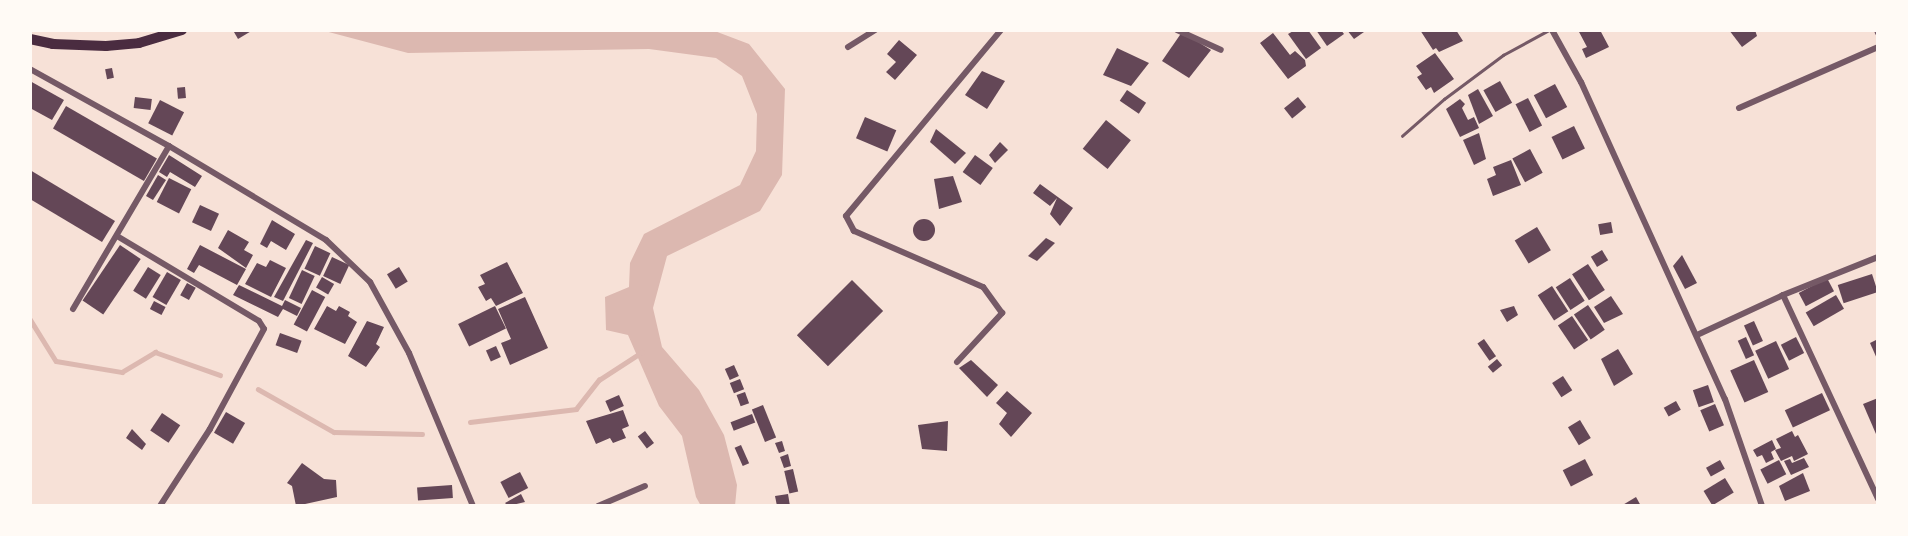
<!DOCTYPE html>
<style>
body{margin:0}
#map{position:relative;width:1908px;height:536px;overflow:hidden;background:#f7e1d7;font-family:"Source Serif 4",serif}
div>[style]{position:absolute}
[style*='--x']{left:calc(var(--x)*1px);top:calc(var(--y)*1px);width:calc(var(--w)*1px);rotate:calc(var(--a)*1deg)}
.water>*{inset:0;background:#dcb8b0}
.stream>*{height:4.5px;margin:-2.25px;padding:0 2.25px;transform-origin:2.25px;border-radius:2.25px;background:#dcb8b0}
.building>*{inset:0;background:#644757;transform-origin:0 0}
.round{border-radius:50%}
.service>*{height:2.5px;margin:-1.25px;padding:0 1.25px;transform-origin:1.25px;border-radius:1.25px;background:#755966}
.minor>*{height:6px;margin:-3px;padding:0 3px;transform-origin:3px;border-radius:3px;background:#755966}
.primary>*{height:10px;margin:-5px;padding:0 5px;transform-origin:5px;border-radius:5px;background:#4a2c40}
span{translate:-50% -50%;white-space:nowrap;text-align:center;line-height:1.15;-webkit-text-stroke:7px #fffaf5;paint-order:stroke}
.frame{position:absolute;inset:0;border:32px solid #fffaf5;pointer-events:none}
</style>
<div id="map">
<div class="water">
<div style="clip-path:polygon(321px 30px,712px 30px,749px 44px,785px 89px,782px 175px,760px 211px,667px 256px,653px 308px,662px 347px,699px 390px,724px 435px,737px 485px,735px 506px,701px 506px,696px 497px,682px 436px,659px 406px,628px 335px,606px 330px,605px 297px,629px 287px,630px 263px,644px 234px,740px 185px,756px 151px,757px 114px,742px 76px,716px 58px,649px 49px,408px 53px)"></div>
</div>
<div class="stream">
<div style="--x:30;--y:319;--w:49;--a:58.2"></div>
<div style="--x:56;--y:361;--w:67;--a:9.5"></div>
<div style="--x:122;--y:372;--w:39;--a:-31"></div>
<div style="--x:155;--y:352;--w:69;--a:19.5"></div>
<div style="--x:258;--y:389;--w:87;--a:29.5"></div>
<div style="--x:334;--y:432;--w:88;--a:1.3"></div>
<div style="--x:470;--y:422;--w:107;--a:-7"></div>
<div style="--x:576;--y:409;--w:37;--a:-52"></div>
<div style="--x:599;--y:380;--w:51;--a:-33.1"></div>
</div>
<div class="building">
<div style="clip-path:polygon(239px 30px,253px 30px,238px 39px,234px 32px)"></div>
<div style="clip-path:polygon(1295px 30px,1308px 30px,1321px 48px,1306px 59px,1288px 34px)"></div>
<div style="clip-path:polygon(1316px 30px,1341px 30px,1344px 34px,1327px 46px)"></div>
<div style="clip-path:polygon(1347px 30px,1363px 30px,1364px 32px,1354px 39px)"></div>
<div style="clip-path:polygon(1420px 30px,1456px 30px,1463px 41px,1439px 52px,1436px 48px,1433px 50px)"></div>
<div style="clip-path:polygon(1578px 30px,1600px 30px,1609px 47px,1586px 58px,1582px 49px,1587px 47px)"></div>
<div style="clip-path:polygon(1729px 30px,1755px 30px,1757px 36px,1742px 47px)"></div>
<div style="clip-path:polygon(1182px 32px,1211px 50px,1189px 78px,1162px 61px)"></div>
<div style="clip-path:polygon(1273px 33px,1290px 55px,1295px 51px,1305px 60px,1306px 66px,1288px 79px,1260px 43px)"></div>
<div style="clip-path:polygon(899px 40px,917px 55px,895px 80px,886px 72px,896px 62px,887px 54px)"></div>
<div style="clip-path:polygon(1117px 48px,1149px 63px,1131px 86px,1103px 75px)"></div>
<div style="clip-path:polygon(1435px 53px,1454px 79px,1434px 93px,1431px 87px,1426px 90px,1417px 77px,1422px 74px,1416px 66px)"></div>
<div style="left:112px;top:68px;width:10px;height:7px;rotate:79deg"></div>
<div style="clip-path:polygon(982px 71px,1005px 81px,987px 109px,965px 95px)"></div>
<div style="clip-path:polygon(30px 81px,64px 100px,52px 120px,30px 108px)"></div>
<div style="left:1500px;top:81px;width:25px;height:19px;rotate:61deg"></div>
<div style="left:1555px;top:84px;width:26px;height:24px;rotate:62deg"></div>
<div style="left:185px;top:87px;width:11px;height:8px;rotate:85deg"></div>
<div style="clip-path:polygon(1478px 89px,1493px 116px,1479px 124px,1468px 95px)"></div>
<div style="left:1127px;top:90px;width:23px;height:13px;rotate:34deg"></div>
<div style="left:135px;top:97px;width:17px;height:11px;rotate:7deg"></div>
<div style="left:1298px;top:97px;width:13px;height:18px;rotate:51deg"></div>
<div style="left:1528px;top:98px;width:31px;height:14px;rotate:63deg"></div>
<div style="clip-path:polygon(1460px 99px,1465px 104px,1462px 108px,1468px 120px,1474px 117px,1479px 128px,1460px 137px,1446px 109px)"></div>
<div style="left:160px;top:100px;width:27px;height:26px;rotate:27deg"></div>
<div style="left:66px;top:106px;width:105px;height:26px;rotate:30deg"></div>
<div style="left:865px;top:117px;width:34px;height:23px;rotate:23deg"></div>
<div style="left:1106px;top:120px;width:32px;height:37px;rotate:39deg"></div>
<div style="left:1574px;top:126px;width:25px;height:25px;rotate:64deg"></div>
<div style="clip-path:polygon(936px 129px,966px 153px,955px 164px,930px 142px)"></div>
<div style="clip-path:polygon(1479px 133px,1486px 159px,1474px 165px,1463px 140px)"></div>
<div style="clip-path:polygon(1000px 142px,1008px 150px,995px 163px,989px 155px)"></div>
<div style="left:1530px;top:149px;width:27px;height:20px;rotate:62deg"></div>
<div style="clip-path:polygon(169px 155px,202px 176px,195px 187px,170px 172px,167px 177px,159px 172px)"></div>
<div style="left:975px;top:155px;width:22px;height:21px;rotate:36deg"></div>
<div style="clip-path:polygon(1511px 160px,1521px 185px,1493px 196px,1487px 179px,1496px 175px,1493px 167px)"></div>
<div style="clip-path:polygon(30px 170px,115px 221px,102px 242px,30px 199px)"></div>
<div style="clip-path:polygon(158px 175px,166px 180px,153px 200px,146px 196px)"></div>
<div style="clip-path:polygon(953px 176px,962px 202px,939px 209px,934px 179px)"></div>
<div style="left:169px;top:178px;width:25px;height:27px;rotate:27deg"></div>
<div style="clip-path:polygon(1040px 184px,1073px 208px,1060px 226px,1050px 214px,1057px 198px,1050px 206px,1033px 193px)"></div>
<div style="left:200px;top:205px;width:21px;height:19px;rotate:25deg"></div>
<div class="round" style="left:913px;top:219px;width:22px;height:22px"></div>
<div style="clip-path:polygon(272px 220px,295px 234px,286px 250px,271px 241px,267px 248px,260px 244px)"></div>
<div style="left:1611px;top:222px;width:11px;height:13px;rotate:80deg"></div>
<div style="left:1537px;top:227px;width:27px;height:26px;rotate:59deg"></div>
<div style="clip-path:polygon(228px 230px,249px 242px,244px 250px,253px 255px,246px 268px,218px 248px)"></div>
<div style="clip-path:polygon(1046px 238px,1055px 243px,1037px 261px,1028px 256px)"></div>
<div style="clip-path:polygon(306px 240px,313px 243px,283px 301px,274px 297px)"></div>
<div style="left:120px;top:245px;width:25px;height:67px;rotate:34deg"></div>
<div style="clip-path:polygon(200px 245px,246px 269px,237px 285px,199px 265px,194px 273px,187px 269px)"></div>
<div style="left:315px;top:246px;width:17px;height:25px;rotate:25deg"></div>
<div style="left:1602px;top:250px;width:12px;height:13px;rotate:59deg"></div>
<div style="clip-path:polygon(1682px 255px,1697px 283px,1685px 289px,1673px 266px)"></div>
<div style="left:332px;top:257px;width:19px;height:21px;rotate:25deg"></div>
<div style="clip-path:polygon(270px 260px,286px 268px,271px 297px,245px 284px,257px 263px,266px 267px)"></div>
<div style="clip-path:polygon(507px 262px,523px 293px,496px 306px,491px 298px,486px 301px,478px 287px,485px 284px,480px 275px)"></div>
<div style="left:1588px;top:264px;width:31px;height:19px;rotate:57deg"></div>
<div style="left:148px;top:267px;width:15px;height:28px;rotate:32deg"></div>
<div style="left:399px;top:267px;width:17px;height:14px;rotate:59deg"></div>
<div style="left:302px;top:270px;width:14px;height:31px;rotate:25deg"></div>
<div style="left:167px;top:272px;width:16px;height:29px;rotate:30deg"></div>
<div style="left:1872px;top:274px;width:19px;height:36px;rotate:72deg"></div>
<div style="left:322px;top:277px;width:14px;height:12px;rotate:30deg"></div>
<div style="left:1570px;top:278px;width:27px;height:17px;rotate:57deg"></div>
<div style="left:1827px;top:278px;width:15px;height:32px;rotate:62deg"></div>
<div style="left:852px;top:280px;width:44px;height:78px;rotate:45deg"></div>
<div style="left:187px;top:283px;width:10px;height:14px;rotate:29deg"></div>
<div style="clip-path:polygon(239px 285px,282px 306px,285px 300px,301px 308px,297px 316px,283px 309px,278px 317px,233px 295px)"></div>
<div style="left:1552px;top:286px;width:30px;height:17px;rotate:57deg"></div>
<div style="left:312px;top:290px;width:15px;height:39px;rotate:28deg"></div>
<div style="left:1836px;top:295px;width:16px;height:35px;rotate:60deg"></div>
<div style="clip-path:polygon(1611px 296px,1623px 314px,1604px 323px,1594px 307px)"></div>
<div style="clip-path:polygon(525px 297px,548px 348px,510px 365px,501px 343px,511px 339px,498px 309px)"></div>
<div style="left:154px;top:301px;width:13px;height:9px;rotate:27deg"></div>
<div style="left:1588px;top:305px;width:30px;height:17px;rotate:56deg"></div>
<div style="clip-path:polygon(327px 306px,336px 311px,339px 306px,350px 312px,348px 316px,357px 322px,345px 344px,314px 329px)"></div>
<div style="left:495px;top:306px;width:25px;height:41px;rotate:64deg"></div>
<div style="clip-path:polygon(1514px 306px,1518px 315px,1507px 322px,1500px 310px)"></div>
<div style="left:1572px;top:316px;width:29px;height:17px;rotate:56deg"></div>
<div style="clip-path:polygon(367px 321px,384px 327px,376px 344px,380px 347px,366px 367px,348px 356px)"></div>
<div style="left:1754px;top:321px;width:22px;height:11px;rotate:66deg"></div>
<div style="left:280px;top:333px;width:23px;height:13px;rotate:20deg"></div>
<div style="left:1746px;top:337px;width:20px;height:9px;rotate:66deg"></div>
<div style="left:1796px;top:337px;width:18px;height:17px;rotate:63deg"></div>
<div style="left:1484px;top:339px;width:21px;height:8px;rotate:55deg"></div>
<div style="clip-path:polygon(1878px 339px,1878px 361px,1870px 343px)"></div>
<div style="left:1776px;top:341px;width:31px;height:23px;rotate:65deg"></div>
<div style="left:496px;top:346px;width:12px;height:11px;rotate:66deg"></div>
<div style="clip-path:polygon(1618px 349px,1633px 374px,1614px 386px,1601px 359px)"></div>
<div style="left:1497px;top:359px;width:8px;height:12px;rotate:50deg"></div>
<div style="clip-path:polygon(971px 360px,998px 385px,987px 397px,959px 368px)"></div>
<div style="left:1754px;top:360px;width:35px;height:26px;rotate:66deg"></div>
<div style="left:734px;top:365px;width:12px;height:10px;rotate:66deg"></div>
<div style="left:1563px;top:376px;width:17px;height:13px;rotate:57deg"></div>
<div style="left:740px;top:379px;width:11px;height:11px;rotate:68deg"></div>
<div style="left:1708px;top:385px;width:18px;height:16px;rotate:71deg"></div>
<div style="clip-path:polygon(1007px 391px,1032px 413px,1011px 437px,999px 424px,1007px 413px,996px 403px)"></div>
<div style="left:745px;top:392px;width:12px;height:9px;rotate:70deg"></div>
<div style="left:1822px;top:393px;width:19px;height:41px;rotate:65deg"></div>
<div style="left:619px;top:395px;width:12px;height:15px;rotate:66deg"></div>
<div style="clip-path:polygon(1878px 398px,1878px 433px,1876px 434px,1863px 404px)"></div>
<div style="left:1676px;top:401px;width:10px;height:14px;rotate:61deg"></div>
<div style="left:1715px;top:404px;width:23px;height:16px;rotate:67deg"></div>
<div style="left:763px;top:405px;width:35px;height:12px;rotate:68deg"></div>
<div style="clip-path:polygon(623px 410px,629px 426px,622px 429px,626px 438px,613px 443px,610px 438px,596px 444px,586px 421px)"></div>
<div style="left:226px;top:412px;width:22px;height:24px;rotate:30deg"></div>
<div style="left:162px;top:413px;width:22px;height:21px;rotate:34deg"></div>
<div style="left:752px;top:414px;width:9px;height:23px;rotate:69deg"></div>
<div style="left:1580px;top:420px;width:21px;height:14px;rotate:59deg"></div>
<div style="clip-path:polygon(948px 421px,947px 451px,922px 449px,918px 425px)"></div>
<div style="clip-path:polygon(132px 429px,146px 444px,142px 450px,126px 438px)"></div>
<div style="left:645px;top:431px;width:15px;height:9px;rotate:53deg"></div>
<div style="clip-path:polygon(1792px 431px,1795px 437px,1798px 435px,1808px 454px,1794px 461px,1792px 456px,1781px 461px,1775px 450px,1781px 448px,1776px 439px)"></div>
<div style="clip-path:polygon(1772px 440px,1776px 449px,1771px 452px,1774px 459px,1766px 463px,1762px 455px,1757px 457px,1753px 450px)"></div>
<div style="clip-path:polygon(782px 441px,785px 451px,779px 453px,775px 443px)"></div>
<div style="left:741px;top:445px;width:20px;height:7px;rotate:66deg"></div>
<div style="clip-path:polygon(788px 454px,791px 466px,784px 468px,780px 457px)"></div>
<div style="clip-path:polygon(1804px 458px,1809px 467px,1791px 475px,1784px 461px,1790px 459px,1792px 463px)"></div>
<div style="left:1585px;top:459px;width:18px;height:25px;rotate:63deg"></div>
<div style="left:1720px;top:460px;width:10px;height:16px;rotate:61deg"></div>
<div style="left:1779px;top:460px;width:16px;height:21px;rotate:63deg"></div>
<div style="clip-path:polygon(302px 463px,324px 479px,336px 480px,337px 497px,296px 506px,292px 486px,287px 483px)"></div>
<div style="left:793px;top:469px;width:23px;height:9px;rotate:77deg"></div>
<div style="left:520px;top:472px;width:18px;height:22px;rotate:63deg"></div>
<div style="clip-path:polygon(1803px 473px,1810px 491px,1785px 501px,1779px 486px)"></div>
<div style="left:1725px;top:478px;width:17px;height:25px;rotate:59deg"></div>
<div style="left:452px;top:485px;width:13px;height:35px;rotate:86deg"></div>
<div style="clip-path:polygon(521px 494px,525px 502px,508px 506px,505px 503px)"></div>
<div style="clip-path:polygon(788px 494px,790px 506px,777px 506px,775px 496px)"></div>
<div style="clip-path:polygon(1636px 497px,1641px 506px,1621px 506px)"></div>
</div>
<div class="service">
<div style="--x:1402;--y:136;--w:56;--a:-41.4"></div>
<div style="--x:1444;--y:99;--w:74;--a:-36.7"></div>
<div style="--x:1503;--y:55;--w:52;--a:-28.5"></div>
</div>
<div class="minor">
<div style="--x:1177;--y:30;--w:48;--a:24.4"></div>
<div style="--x:1552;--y:30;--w:60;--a:60.9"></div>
<div style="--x:1581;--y:82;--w:348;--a:65.6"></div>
<div style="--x:1725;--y:399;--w:113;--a:70.9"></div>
<div style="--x:1877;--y:30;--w:3;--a:72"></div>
<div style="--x:848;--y:47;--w:32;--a:-32"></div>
<div style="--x:30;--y:69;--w:159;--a:29"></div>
<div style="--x:169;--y:146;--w:183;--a:30.9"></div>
<div style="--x:326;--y:240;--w:61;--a:43.7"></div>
<div style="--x:370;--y:282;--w:81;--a:61.2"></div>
<div style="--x:409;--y:353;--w:166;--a:67.3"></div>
<div style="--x:1739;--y:108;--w:152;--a:-23.7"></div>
<div style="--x:117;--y:236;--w:165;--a:30.9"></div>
<div style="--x:259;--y:321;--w:9;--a:58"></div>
<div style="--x:264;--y:329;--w:114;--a:118.4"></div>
<div style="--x:210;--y:429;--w:92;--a:123"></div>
<div style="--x:1783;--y:295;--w:225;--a:65"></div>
<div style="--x:73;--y:309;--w:189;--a:-59.5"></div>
<div style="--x:1697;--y:335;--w:95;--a:-24.9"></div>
<div style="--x:1783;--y:295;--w:102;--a:-21.8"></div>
<div style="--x:957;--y:362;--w:67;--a:-47.4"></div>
<div style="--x:1002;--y:313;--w:32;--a:-126"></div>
<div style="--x:983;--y:287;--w:141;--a:-156.5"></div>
<div style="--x:854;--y:231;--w:17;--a:-118"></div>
<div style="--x:846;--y:216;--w:242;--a:-50.2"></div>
<div style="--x:598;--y:506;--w:51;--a:-23.1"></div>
</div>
<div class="primary">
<div style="--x:30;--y:39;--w:24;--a:12"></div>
<div style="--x:53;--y:44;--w:53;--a:2.2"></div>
<div style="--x:106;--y:46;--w:33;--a:-5"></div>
<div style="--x:139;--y:43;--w:45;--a:-16.8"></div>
</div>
<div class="frame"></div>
</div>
